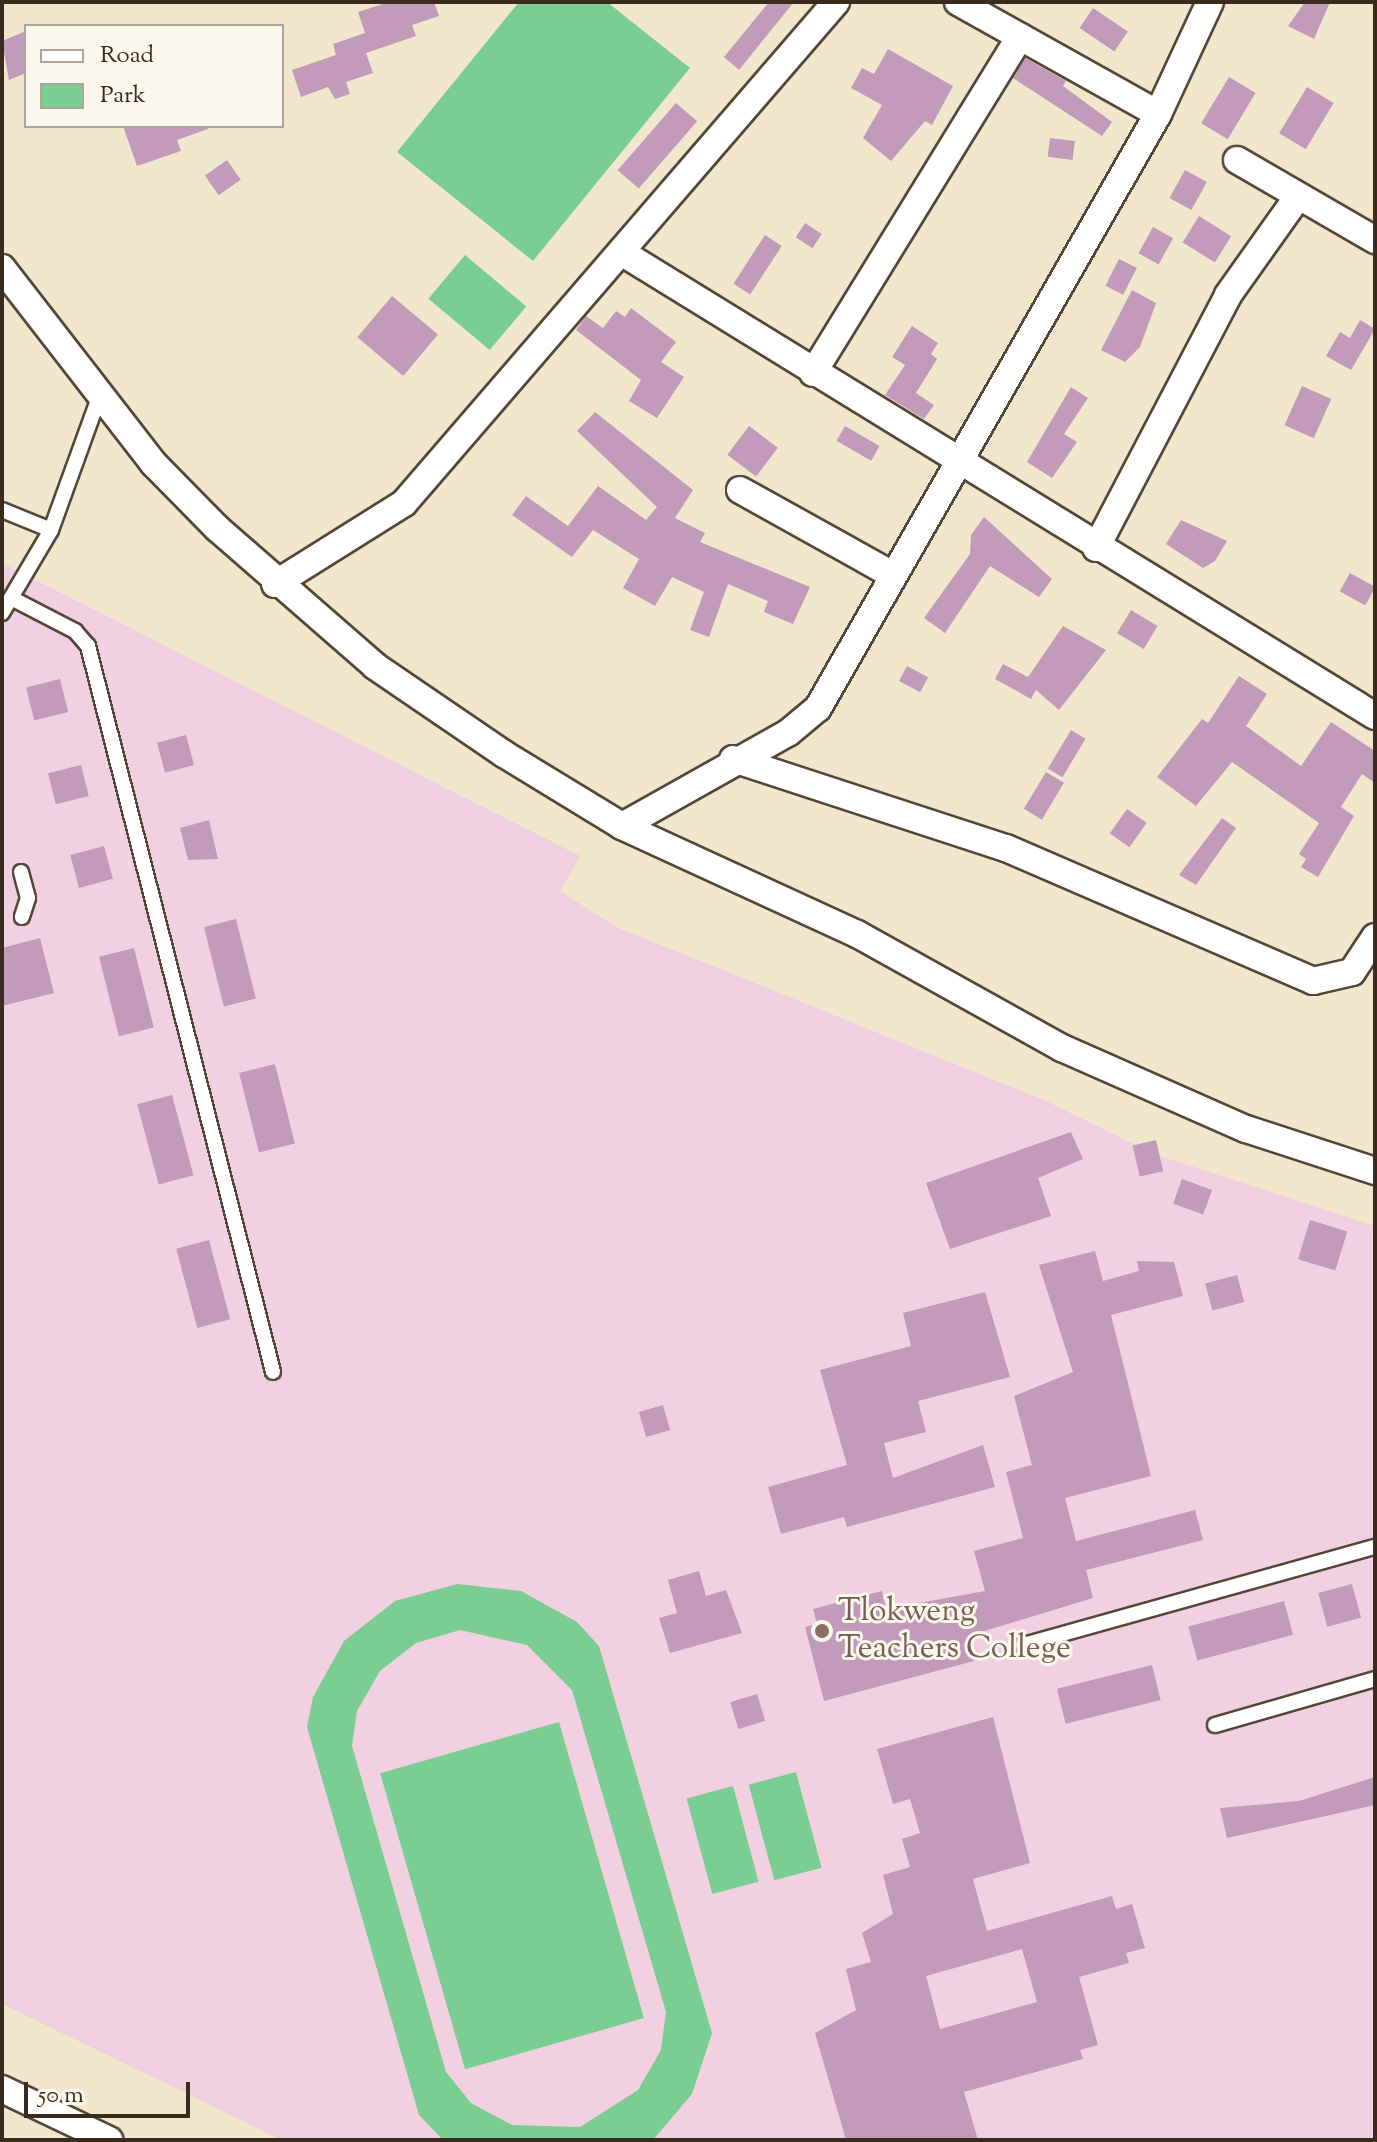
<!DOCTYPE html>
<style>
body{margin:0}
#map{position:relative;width:1377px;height:2142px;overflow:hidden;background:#f1e7cd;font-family:"Sorts Mill Goudy",serif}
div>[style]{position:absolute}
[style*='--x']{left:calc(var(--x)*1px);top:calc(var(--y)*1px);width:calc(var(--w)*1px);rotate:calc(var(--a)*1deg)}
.built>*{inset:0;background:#f1d0e2}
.green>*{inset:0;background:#7bce91;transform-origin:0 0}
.building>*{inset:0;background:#c29bbb;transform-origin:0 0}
.roads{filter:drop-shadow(2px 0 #564638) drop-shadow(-2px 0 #564638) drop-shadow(0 2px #564638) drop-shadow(0 -2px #564638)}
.service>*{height:14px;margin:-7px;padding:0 7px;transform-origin:7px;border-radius:7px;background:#fff}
.minor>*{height:26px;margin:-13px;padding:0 13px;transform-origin:13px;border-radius:13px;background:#fff}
.dots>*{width:22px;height:22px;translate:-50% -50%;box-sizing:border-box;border:4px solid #fbf7ec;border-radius:50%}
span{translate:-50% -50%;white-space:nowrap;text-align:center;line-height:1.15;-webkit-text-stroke:6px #fbf7ec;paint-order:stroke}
.education-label{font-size:32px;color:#785e54}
.left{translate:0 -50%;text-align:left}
.frame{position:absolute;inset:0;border:4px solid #3b2a1e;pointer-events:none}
.legend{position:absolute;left:24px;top:24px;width:260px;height:104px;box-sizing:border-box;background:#fbf7ec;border:2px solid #aea59a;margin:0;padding:10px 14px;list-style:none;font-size:24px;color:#3b2a1e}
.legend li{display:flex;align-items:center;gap:16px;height:40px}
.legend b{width:40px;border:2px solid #aea59a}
.scale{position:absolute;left:24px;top:2082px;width:166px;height:36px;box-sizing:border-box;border:4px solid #3b2a1e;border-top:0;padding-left:10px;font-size:24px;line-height:28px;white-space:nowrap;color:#3b2a1e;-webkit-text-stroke:6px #fbf7ec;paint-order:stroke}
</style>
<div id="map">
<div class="built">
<div style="clip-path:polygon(2px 563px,580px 856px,560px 891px,616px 927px,1044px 1100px,1154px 1154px,1375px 1226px,1375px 2140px,282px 2140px,2px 2004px)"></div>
</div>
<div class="green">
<div style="clip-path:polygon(519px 2px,607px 2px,690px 68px,533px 261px,397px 152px)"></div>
<div style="left:465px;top:255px;width:80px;height:57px;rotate:40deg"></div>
<div style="clip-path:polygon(evenodd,457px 1584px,521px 1591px,577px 1622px,599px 1646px,712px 2033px,692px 2094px,653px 2140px,443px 2140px,419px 2115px,307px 1727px,313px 1697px,344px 1641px,395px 1601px,457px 1584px,460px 1630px,527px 1645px,572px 1690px,666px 2012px,661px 2050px,638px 2090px,580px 2127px,512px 2125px,471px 2103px,446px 2072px,352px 1746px,357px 1711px,380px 1671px,416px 1643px,460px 1630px)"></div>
<div style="left:559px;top:1722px;width:308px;height:186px;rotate:74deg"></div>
<div style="left:796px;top:1772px;width:99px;height:49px;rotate:75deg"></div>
<div style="left:733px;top:1786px;width:99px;height:48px;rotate:75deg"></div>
</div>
<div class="building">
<div style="clip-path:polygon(389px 2px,434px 2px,439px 16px,412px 25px,416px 36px,366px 53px,373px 73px,346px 82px,350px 94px,335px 99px,328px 87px,301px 97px,292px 70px,336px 55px,333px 44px,365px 33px,358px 12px)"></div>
<div style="clip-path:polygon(769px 2px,794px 2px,739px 70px,724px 57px)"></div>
<div style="clip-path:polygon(1305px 2px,1330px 2px,1314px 39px,1288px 26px)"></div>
<div style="left:1093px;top:8px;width:42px;height:24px;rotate:34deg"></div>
<div style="clip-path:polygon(26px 31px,26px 73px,9px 80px,2px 41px)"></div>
<div style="clip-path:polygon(888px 49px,953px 86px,932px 125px,925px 121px,891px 161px,863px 138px,882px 105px,851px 88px,862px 68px,874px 74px)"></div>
<div style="clip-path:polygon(1025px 58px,1066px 81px,1063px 86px,1112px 122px,1102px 136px,1013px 78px)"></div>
<div style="left:1229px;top:77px;width:31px;height:54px;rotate:31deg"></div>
<div style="left:1307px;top:87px;width:31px;height:54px;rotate:31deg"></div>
<div style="left:676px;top:103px;width:28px;height:89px;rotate:41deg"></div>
<div style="clip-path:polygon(123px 126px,208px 126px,208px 129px,177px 140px,181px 151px,137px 166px)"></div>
<div style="left:1050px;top:138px;width:25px;height:19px;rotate:7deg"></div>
<div style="left:227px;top:160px;width:24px;height:27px;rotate:55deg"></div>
<div style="left:1185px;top:170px;width:25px;height:32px;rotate:29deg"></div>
<div style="left:1199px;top:216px;width:38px;height:31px;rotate:32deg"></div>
<div style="left:805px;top:223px;width:20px;height:17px;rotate:33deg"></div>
<div style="left:1153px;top:227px;width:23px;height:30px;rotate:29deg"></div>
<div style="left:765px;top:235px;width:20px;height:58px;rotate:33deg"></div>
<div style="left:1119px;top:259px;width:20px;height:30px;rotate:27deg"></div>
<div style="clip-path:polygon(1132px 290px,1156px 303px,1140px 347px,1125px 362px,1101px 350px)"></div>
<div style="left:392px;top:296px;width:60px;height:54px;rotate:40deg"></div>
<div style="clip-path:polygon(631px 308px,676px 342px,661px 362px,684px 377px,657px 418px,629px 401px,641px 380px,576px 330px,586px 316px,603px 328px,616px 311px,625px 317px)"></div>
<div style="clip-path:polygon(1360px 320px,1375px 329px,1351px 370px,1326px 356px,1340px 332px,1350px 338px)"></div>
<div style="clip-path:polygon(912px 326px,938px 343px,931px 354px,937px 359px,916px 393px,934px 405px,924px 419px,885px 395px,905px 365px,892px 357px)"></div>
<div style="left:1302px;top:386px;width:32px;height:43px;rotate:24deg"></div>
<div style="clip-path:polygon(1071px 387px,1088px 398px,1064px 434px,1077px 442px,1052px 478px,1027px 462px)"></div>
<div style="clip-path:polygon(595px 412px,693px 490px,675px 518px,705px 533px,700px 542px,810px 587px,793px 624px,764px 612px,768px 601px,728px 584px,709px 637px,690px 630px,704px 592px,672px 577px,655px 606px,623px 588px,639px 559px,593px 530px,572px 557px,512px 515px,526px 496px,568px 526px,598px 486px,646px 520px,657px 507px,577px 431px)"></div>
<div style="left:749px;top:426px;width:36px;height:36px;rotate:37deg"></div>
<div style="left:845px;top:426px;width:40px;height:17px;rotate:30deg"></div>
<div style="clip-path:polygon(984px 517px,1052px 579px,1039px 597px,990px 566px,945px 633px,924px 618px,970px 554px,971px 535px)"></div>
<div style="clip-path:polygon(1181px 520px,1227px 541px,1215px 561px,1203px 568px,1166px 544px)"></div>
<div style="left:1350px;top:573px;width:29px;height:21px;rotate:29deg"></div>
<div style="left:1131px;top:610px;width:31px;height:27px;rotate:31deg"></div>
<div style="clip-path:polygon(1063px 626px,1106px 650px,1059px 710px,1036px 690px,1031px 699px,995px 679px,1003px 664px,1028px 677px)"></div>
<div style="left:907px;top:666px;width:24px;height:17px;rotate:28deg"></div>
<div style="clip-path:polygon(1239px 676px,1267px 694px,1246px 726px,1301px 766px,1331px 722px,1375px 751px,1375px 783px,1362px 774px,1341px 807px,1354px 816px,1318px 877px,1301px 867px,1306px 859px,1299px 854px,1319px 823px,1232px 762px,1196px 806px,1157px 777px,1202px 719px,1208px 723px)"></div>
<div style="left:60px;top:679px;width:34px;height:35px;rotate:76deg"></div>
<div style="left:1071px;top:730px;width:17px;height:45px;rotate:31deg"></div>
<div style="left:186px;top:735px;width:31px;height:30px;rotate:75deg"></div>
<div style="left:81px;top:765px;width:32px;height:34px;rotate:76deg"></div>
<div style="left:1046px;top:772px;width:21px;height:43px;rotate:31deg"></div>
<div style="left:1127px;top:809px;width:24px;height:30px;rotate:35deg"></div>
<div style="clip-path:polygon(1222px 818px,1236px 828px,1196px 885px,1179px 875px)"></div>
<div style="clip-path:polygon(209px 820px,218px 859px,188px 860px,180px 828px)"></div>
<div style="left:104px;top:846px;width:34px;height:35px;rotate:75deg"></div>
<div style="left:236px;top:919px;width:82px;height:33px;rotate:76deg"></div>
<div style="clip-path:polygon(40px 938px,54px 993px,2px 1006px,2px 948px)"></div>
<div style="left:134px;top:948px;width:82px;height:36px;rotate:76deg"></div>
<div style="left:275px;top:1064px;width:82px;height:37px;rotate:76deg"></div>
<div style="left:172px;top:1095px;width:83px;height:36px;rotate:75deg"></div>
<div style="clip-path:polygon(1071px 1132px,1083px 1159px,1038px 1178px,1051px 1216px,950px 1249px,926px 1183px)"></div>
<div style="left:1156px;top:1140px;width:32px;height:24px;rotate:77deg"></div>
<div style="left:1182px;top:1179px;width:32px;height:26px;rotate:20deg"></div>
<div style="left:1310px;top:1220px;width:39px;height:41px;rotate:17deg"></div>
<div style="left:209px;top:1240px;width:82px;height:34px;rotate:75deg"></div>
<div style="clip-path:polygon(1095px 1251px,1103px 1281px,1139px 1271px,1137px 1261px,1174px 1262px,1183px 1296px,1111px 1315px,1151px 1476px,1065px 1498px,1076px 1541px,1195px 1510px,1203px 1540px,1086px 1570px,1093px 1598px,968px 1636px,974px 1661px,824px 1701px,805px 1627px,817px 1624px,813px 1609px,882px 1591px,886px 1609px,985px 1591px,974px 1551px,1023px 1538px,1006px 1472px,1032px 1465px,1014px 1396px,1073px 1372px,1039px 1265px)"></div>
<div style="left:1237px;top:1275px;width:28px;height:33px;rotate:75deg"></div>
<div style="clip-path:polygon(985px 1292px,1010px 1377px,918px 1401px,926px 1432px,884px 1443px,893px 1478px,983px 1445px,995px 1487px,847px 1527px,844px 1517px,781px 1534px,768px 1487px,847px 1465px,820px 1370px,911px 1346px,903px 1313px)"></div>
<div style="left:663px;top:1405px;width:26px;height:25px;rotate:74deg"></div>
<div style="clip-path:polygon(699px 1571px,706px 1596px,726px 1590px,742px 1633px,670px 1653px,659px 1618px,677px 1613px,668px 1580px)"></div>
<div style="left:1352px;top:1584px;width:35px;height:35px;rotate:75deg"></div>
<div style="left:1284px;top:1601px;width:35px;height:99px;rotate:75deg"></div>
<div style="left:1152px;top:1665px;width:36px;height:98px;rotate:76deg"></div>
<div style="left:757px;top:1694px;width:28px;height:28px;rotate:73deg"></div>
<div style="clip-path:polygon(evenodd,993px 1717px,1030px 1863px,973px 1879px,987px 1931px,1112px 1896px,1116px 1909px,1132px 1904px,1145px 1948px,1126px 1953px,1129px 1963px,1079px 1977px,1098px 2045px,1080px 2050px,1083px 2059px,964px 2092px,978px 2140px,846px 2140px,815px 2033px,856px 2010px,846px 1969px,871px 1962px,862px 1933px,893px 1914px,883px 1875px,910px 1867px,902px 1839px,920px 1833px,910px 1799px,893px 1804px,877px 1749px,993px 1717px,1022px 1949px,1037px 2002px,940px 2029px,926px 1976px,1022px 1949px)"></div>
<div style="clip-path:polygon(1375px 1777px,1375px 1805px,1227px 1838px,1220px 1808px,1299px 1801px)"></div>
</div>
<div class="roads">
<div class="service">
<div style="--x:2;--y:510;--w:53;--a:22.2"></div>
<div style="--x:15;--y:600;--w:68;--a:27.3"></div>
<div style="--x:75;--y:631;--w:20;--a:49"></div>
<div style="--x:88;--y:646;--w:749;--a:75.7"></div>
<div style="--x:2;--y:613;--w:96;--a:-59.4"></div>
<div style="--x:51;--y:530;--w:144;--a:-70.1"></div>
<div style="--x:21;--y:872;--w:27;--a:75"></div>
<div style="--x:28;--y:898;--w:20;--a:108"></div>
<div style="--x:1023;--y:1645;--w:365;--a:-15.6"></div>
<div style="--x:1215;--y:1725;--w:166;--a:-16"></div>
</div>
<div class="minor">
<div style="--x:958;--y:2;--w:229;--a:29.2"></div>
<div style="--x:1237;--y:160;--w:160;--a:30.1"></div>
<div style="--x:621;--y:252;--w:885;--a:31.61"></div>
<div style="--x:2;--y:268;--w:248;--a:52.2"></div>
<div style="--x:154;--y:464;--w:90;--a:45.5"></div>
<div style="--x:217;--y:528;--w:210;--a:41.1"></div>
<div style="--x:375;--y:666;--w:156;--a:34.3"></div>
<div style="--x:504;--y:754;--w:138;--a:31.4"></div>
<div style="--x:622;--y:826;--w:259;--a:24.7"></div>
<div style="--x:857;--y:934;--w:235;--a:29.1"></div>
<div style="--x:1062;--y:1048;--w:201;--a:23.8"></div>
<div style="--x:1246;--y:1129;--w:136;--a:18"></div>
<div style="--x:813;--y:373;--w:395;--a:-58.4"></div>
<div style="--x:740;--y:490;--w:173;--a:29.1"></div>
<div style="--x:1096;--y:548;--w:285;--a:-62.4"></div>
<div style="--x:1228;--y:295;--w:119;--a:-54.6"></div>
<div style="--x:275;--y:584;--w:152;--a:-32.1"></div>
<div style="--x:404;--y:503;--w:662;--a:-49.23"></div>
<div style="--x:733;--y:759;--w:287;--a:18.1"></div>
<div style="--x:1006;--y:848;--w:335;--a:23.4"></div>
<div style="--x:1313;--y:981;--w:40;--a:-13"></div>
<div style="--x:1352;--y:972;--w:42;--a:-56.7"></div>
<div style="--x:622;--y:826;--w:190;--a:-29.3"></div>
<div style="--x:788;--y:733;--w:39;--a:-40"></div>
<div style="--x:818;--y:708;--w:684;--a:-60.21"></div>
<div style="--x:1158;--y:114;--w:123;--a:-65.1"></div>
<div style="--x:2;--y:2089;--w:119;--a:25.5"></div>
</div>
</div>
<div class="dots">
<div style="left:822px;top:1631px;background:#8d6e63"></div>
</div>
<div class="education-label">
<span class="left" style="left:838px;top:1631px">Tlokweng<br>Teachers College</span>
</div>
<div class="frame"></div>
<ul class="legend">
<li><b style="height:10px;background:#fff"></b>Road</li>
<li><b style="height:22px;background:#7bce91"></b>Park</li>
</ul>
<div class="scale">50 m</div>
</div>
